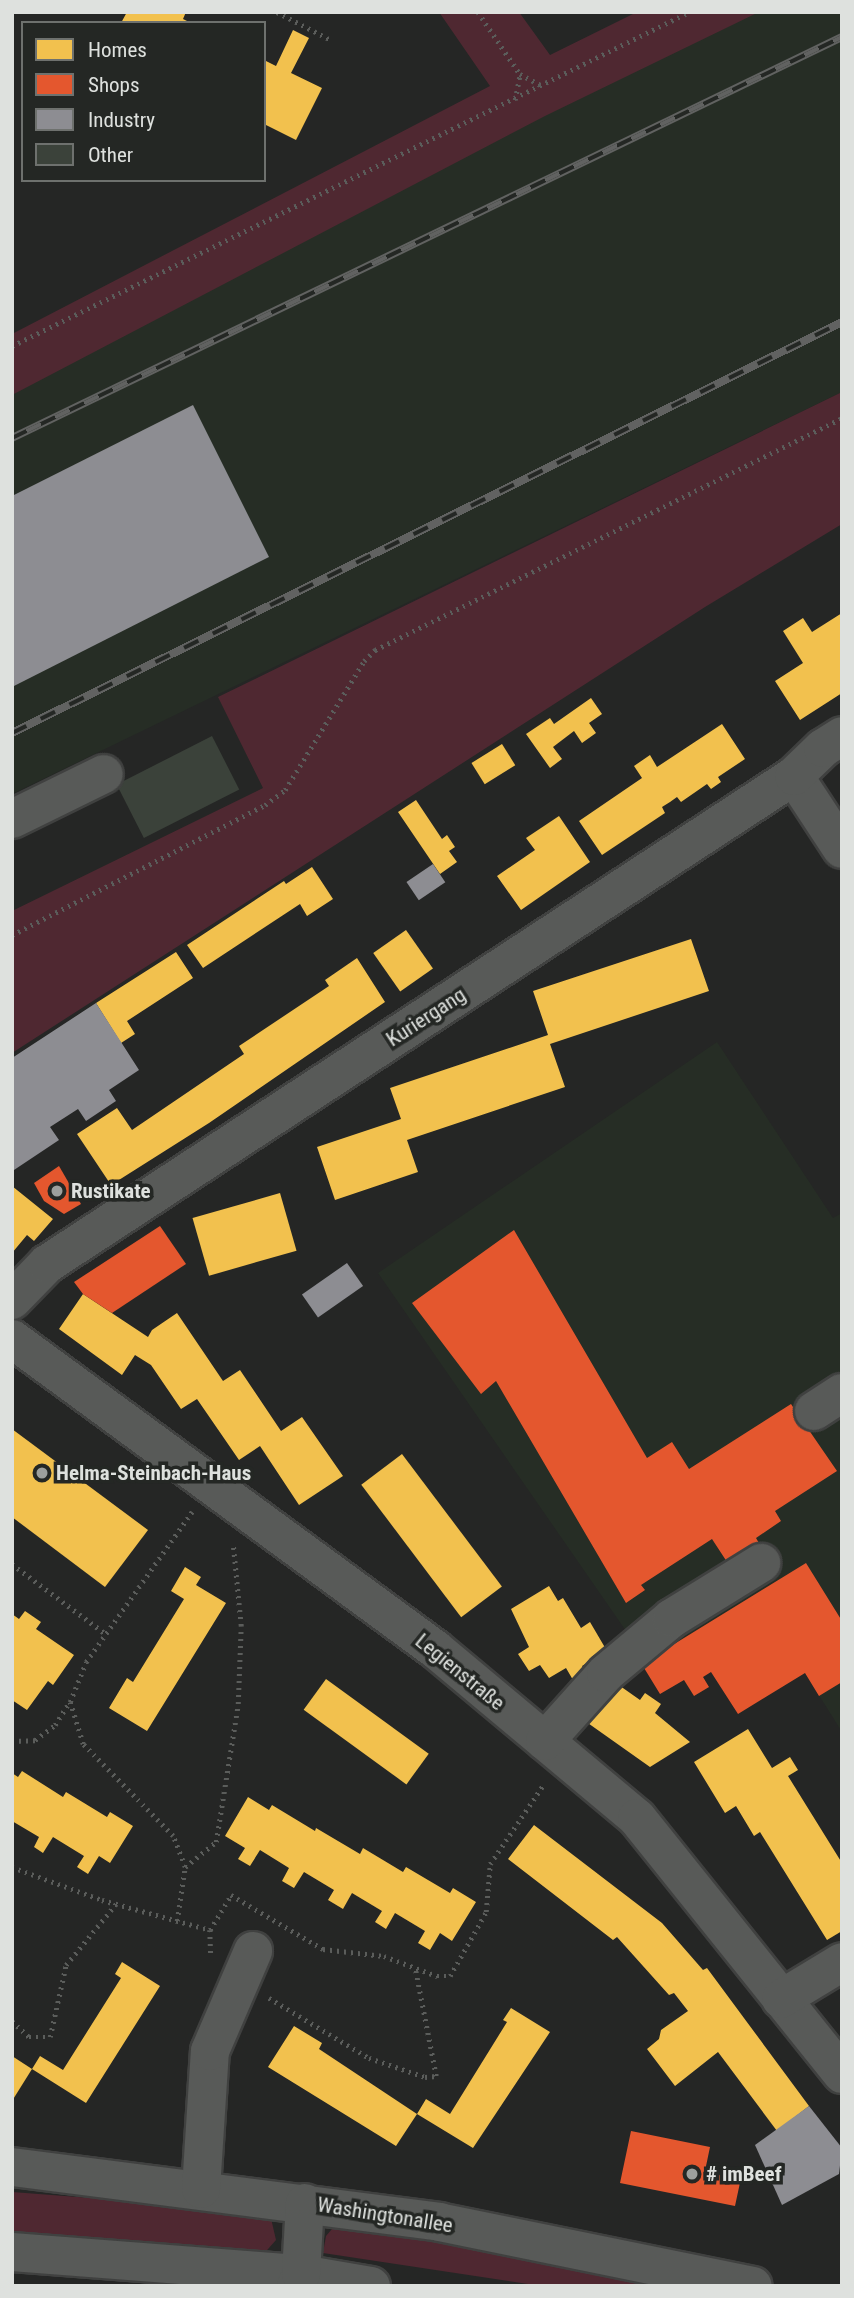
<!DOCTYPE html>
<meta charset="utf-8">
<style>
body{margin:0}
#map{position:relative;width:854px;height:2298px;overflow:hidden;background:#252625;font-family:"Roboto Condensed",sans-serif}
div>[style]{position:absolute}
[style*='--x']{left:calc(var(--x)*1px);top:calc(var(--y)*1px);width:calc(var(--w)*1px);rotate:calc(var(--a)*1deg)}
.built>*{inset:0;background:#262d25}
.green>*{inset:0;background:#4f2831}
.homes>*{inset:0;background:#f2c14e;transform-origin:0 0}
.shops>*{inset:0;background:#e4572e}
.industry>*{inset:0;background:#8d8d92;transform-origin:0 0}
.building>*{inset:0;background:#3b423a;transform-origin:0 0}
.path>*{height:4.5px;margin-top:-2.25px;transform-origin:0;background:repeating-linear-gradient(90deg,#5b5d5b 0 2px,transparent 0 7px)}
.roads{filter:drop-shadow(2px 0 #404140) drop-shadow(-2px 0 #404140) drop-shadow(0 2px #404140) drop-shadow(0 -2px #404140)}
.minor>*{height:38px;margin:-19px;padding:0 19px;transform-origin:19px;border-radius:19px;background:#585a58}
.rail>*{height:8px;margin-top:-4px;transform-origin:0;background:repeating-linear-gradient(90deg,#242724 0 16px,#616261 0 32px);box-sizing:border-box;border-block:2px solid #616261}
.dots>*{width:19px;height:19px;translate:-50% -50%;box-sizing:border-box;border:4px solid #242724;border-radius:50%}
span{translate:-50% -50%;white-space:nowrap;text-align:center;line-height:1.15;-webkit-text-stroke:7px #242724;paint-order:stroke}
.street-label{font-size:21px;color:#dee1de}
.poi-label{font-size:21px;color:#dee1de;font-weight:700}
.left{translate:0 -50%;text-align:left}
.frame{position:absolute;inset:0;border:14px solid #dee1de;pointer-events:none}
.legend{position:absolute;left:21px;top:21px;width:245px;height:161px;box-sizing:border-box;background:#242724;border:2px solid #6e716e;margin:0;padding:9px 12px;list-style:none;font-size:21px;color:#dee1de}
.legend li{display:flex;align-items:center;gap:14px;height:35px}
.legend b{width:35px;border:2px solid #6e716e}
</style>
<div id="map">
<div class="built">
<div style="clip-path:polygon(746px 12px,842px 12px,842px 392px,12px 794px,12px 373px)"></div>
<div style="clip-path:polygon(717px 1042px,833px 1218px,842px 1213px,842px 1732px,805px 1673px,711px 1672px,703px 1677px,709px 1687px,694px 1696px,684px 1680px,660px 1694px,626px 1631px,378px 1273px)"></div>
</div>
<div class="green">
<div style="clip-path:polygon(439px 12px,519px 12px,550px 55px,637px 12px,759px 12px,545px 116px,12px 395px,12px 334px,490px 86px)"></div>
<div style="clip-path:polygon(842px 392px,842px 524px,705px 607px,12px 1053px,12px 911px,263px 788px,218px 697px)"></div>
<div style="clip-path:polygon(12px 2192px,262px 2211px,270px 2214px,276px 2240px,261px 2257px,12px 2232px)"></div>
<div style="clip-path:polygon(352px 2220px,685px 2286px,541px 2286px,323px 2253px,326px 2236px,337px 2223px)"></div>
</div>
<div class="homes">
<div style="clip-path:polygon(127px 12px,186px 12px,183px 19px,191px 23px,121px 23px)"></div>
<div style="clip-path:polygon(293px 30px,309px 38px,291px 73px,322px 88px,296px 140px,264px 124px,264px 60px,276px 66px)"></div>
<div style="clip-path:polygon(842px 613px,842px 693px,800px 720px,775px 681px,803px 663px,783px 631px,803px 618px,812px 632px)"></div>
<div style="clip-path:polygon(591px 698px,602px 714px,589px 723px,596px 733px,582px 743px,574px 731px,553px 747px,562px 759px,550px 768px,526px 734px,550px 718px,554px 724px)"></div>
<div style="clip-path:polygon(722px 724px,745px 759px,718px 777px,721px 782px,711px 789px,707px 784px,681px 802px,677px 797px,670px 802px,662px 807px,665px 813px,602px 855px,579px 821px,642px 778px,634px 766px,650px 755px,657px 767px)"></div>
<div style="left:502px;top:744px;width:25px;height:36px;rotate:58deg"></div>
<div style="clip-path:polygon(416px 800px,442px 839px,447px 835px,455px 847px,449px 851px,457px 862px,440px 874px,398px 812px)"></div>
<div style="clip-path:polygon(559px 816px,590px 862px,521px 910px,497px 876px,535px 850px,526px 838px)"></div>
<div style="clip-path:polygon(312px 867px,333px 899px,307px 916px,300px 904px,203px 968px,187px 945px,284px 881px,286px 884px)"></div>
<div style="left:406px;top:930px;width:47px;height:40px;rotate:55deg"></div>
<div style="clip-path:polygon(691px 939px,709px 991px,550px 1044px,565px 1087px,407px 1140px,418px 1172px,335px 1200px,317px 1147px,401px 1119px,390px 1088px,548px 1035px,533px 991px)"></div>
<div style="clip-path:polygon(176px 952px,193px 978px,127px 1021px,135px 1034px,121px 1043px,96px 1003px)"></div>
<div style="clip-path:polygon(357px 958px,385px 1002px,209px 1123px,111px 1185px,77px 1134px,117px 1108px,132px 1130px,244px 1054px,239px 1046px,329px 986px,325px 980px)"></div>
<div style="clip-path:polygon(12px 1186px,53px 1219px,34px 1241px,27px 1235px,12px 1253px)"></div>
<div style="left:280px;top:1193px;width:60px;height:91px;rotate:74deg"></div>
<div style="clip-path:polygon(83px 1294px,148px 1337px,152px 1330px,177px 1313px,223px 1381px,240px 1370px,281px 1431px,302px 1417px,343px 1476px,299px 1505px,260px 1446px,239px 1460px,197px 1399px,181px 1409px,151px 1365px,135px 1355px,122px 1375px,59px 1329px)"></div>
<div style="clip-path:polygon(12px 1429px,148px 1530px,105px 1587px,12px 1517px)"></div>
<div style="left:402px;top:1454px;width:166px;height:51px;rotate:53deg"></div>
<div style="clip-path:polygon(185px 1567px,201px 1577px,196px 1585px,226px 1603px,147px 1731px,109px 1708px,127px 1678px,133px 1682px,184px 1599px,171px 1591px)"></div>
<div style="clip-path:polygon(549px 1586px,558px 1601px,563px 1598px,581px 1628px,590px 1622px,607px 1651px,582px 1666px,586px 1672px,573px 1680px,566px 1668px,549px 1678px,540px 1665px,529px 1671px,518px 1654px,529px 1647px,511px 1609px)"></div>
<div style="clip-path:polygon(25px 1611px,41px 1622px,36px 1629px,74px 1655px,53px 1685px,48px 1681px,27px 1710px,12px 1700px,12px 1614px,19px 1619px)"></div>
<div style="left:326px;top:1679px;width:127px;height:38px;rotate:36deg"></div>
<div style="clip-path:polygon(613px 1681px,640px 1700px,645px 1693px,661px 1704px,655px 1713px,690px 1742px,650px 1767px,585px 1721px)"></div>
<div style="clip-path:polygon(748px 1729px,772px 1768px,790px 1757px,798px 1770px,788px 1776px,842px 1863px,842px 1931px,827px 1940px,760px 1832px,754px 1836px,736px 1806px,725px 1813px,694px 1762px)"></div>
<div style="clip-path:polygon(22px 1771px,63px 1797px,66px 1792px,107px 1817px,110px 1812px,133px 1826px,110px 1863px,99px 1856px,88px 1874px,77px 1867px,84px 1856px,53px 1837px,43px 1853px,34px 1847px,39px 1837px,12px 1821px,12px 1773px,18px 1777px)"></div>
<div style="clip-path:polygon(248px 1797px,269px 1810px,272px 1805px,315px 1831px,316px 1828px,360px 1854px,363px 1848px,403px 1872px,406px 1867px,450px 1893px,453px 1888px,476px 1902px,452px 1941px,440px 1933px,430px 1950px,418px 1943px,425px 1931px,395px 1913px,386px 1929px,375px 1922px,382px 1911px,352px 1893px,343px 1909px,328px 1900px,334px 1890px,304px 1872px,294px 1888px,282px 1881px,289px 1868px,260px 1850px,250px 1866px,238px 1859px,245px 1848px,225px 1836px)"></div>
<div style="clip-path:polygon(534px 1825px,662px 1923px,703px 1970px,707px 1968px,809px 2106px,777px 2131px,718px 2052px,675px 2086px,647px 2049px,659px 2039px,661px 2030px,688px 2011px,674px 1993px,669px 1995px,617px 1937px,613px 1940px,508px 1859px)"></div>
<div style="clip-path:polygon(122px 1962px,160px 1986px,86px 2103px,32px 2069px,40px 2056px,63px 2070px,121px 1978px,115px 1974px)"></div>
<div style="clip-path:polygon(511px 2008px,550px 2032px,473px 2148px,417px 2114px,426px 2099px,450px 2114px,507px 2022px,503px 2020px)"></div>
<div style="clip-path:polygon(294px 2026px,322px 2043px,319px 2049px,417px 2114px,396px 2146px,268px 2067px)"></div>
<div style="clip-path:polygon(12px 2056px,32px 2069px,12px 2101px)"></div>
</div>
<div class="shops">
<div style="clip-path:polygon(59px 1166px,81px 1204px,64px 1214px,44px 1201px,34px 1183px)"></div>
<div style="clip-path:polygon(160px 1226px,186px 1264px,112px 1313px,83px 1294px,74px 1282px)"></div>
<div style="clip-path:polygon(514px 1230px,647px 1458px,672px 1442px,689px 1469px,791px 1404px,837px 1471px,775px 1511px,781px 1521px,756px 1538px,760px 1545px,729px 1565px,712px 1539px,641px 1585px,645px 1590px,626px 1603px,496px 1381px,481px 1394px,412px 1303px)"></div>
<div style="clip-path:polygon(806px 1563px,842px 1621px,842px 1682px,819px 1696px,805px 1673px,738px 1714px,711px 1672px,703px 1677px,709px 1687px,694px 1696px,684px 1680px,660px 1694px,641px 1663px,669px 1643px,671px 1646px)"></div>
<div style="clip-path:polygon(631px 2131px,710px 2147px,705px 2171px,741px 2178px,735px 2206px,620px 2183px)"></div>
</div>
<div class="industry">
<div style="clip-path:polygon(193px 405px,269px 557px,12px 687px,12px 496px)"></div>
<div style="left:433px;top:864px;width:22px;height:32px;rotate:56deg"></div>
<div style="clip-path:polygon(96px 1003px,139px 1070px,109px 1090px,116px 1101px,86px 1121px,78px 1109px,50px 1127px,59px 1140px,14px 1170px,12px 1058px)"></div>
<div style="left:347px;top:1263px;width:28px;height:55px;rotate:55deg"></div>
<div style="clip-path:polygon(809px 2106px,842px 2148px,839px 2174px,782px 2205px,755px 2145px)"></div>
</div>
<div class="building">
<div style="left:212px;top:736px;width:60px;height:107px;rotate:63deg"></div>
</div>
<div class="path">
<div style="--x:277;--y:12;--w:59;--a:27.4"></div>
<div style="--x:478;--y:12;--w:75;--a:55.9"></div>
<div style="--x:520;--y:74;--w:26;--a:28"></div>
<div style="--x:515;--y:100;--w:26;--a:-79"></div>
<div style="--x:12;--y:346;--w:755;--a:-26.26"></div>
<div style="--x:12;--y:935;--w:284;--a:-27.2"></div>
<div style="--x:265;--y:805;--w:25;--a:-37"></div>
<div style="--x:285;--y:790;--w:151;--a:-58.5"></div>
<div style="--x:364;--y:661;--w:16;--a:-45"></div>
<div style="--x:375;--y:650;--w:521;--a:-26.42"></div>
<div style="--x:12;--y:1564;--w:117;--a:36.7"></div>
<div style="--x:12;--y:1741;--w:23;--a:-2"></div>
<div style="--x:35;--y:1740;--w:25;--a:-37"></div>
<div style="--x:55;--y:1725;--w:26;--a:-58"></div>
<div style="--x:12;--y:1867;--w:96;--a:20.1"></div>
<div style="--x:102;--y:1900;--w:112;--a:15.5"></div>
<div style="--x:210;--y:1930;--w:26;--a:88"></div>
<div style="--x:185;--y:1867;--w:33;--a:-111"></div>
<div style="--x:173;--y:1836;--w:129;--a:-134.4"></div>
<div style="--x:83;--y:1744;--w:44;--a:-107.2"></div>
<div style="--x:70;--y:1702;--w:43;--a:-68.2"></div>
<div style="--x:86;--y:1662;--w:184;--a:-54.8"></div>
<div style="--x:177;--y:1921;--w:55;--a:-81.6"></div>
<div style="--x:185;--y:1867;--w:40;--a:-39"></div>
<div style="--x:216;--y:1842;--w:140;--a:-80.9"></div>
<div style="--x:238;--y:1704;--w:78;--a:-87.8"></div>
<div style="--x:241;--y:1626;--w:82;--a:-95.6"></div>
<div style="--x:210;--y:1930;--w:41;--a:-59"></div>
<div style="--x:231;--y:1895;--w:107;--a:30.4"></div>
<div style="--x:323;--y:1949;--w:61;--a:6.5"></div>
<div style="--x:384;--y:1956;--w:57;--a:20.7"></div>
<div style="--x:437;--y:1976;--w:13;--a:0"></div>
<div style="--x:450;--y:1976;--w:73;--a:-60.6"></div>
<div style="--x:486;--y:1912;--w:48;--a:-85.2"></div>
<div style="--x:490;--y:1864;--w:97;--a:-56"></div>
<div style="--x:269;--y:1998;--w:117;--a:31"></div>
<div style="--x:369;--y:2058;--w:59;--a:18.7"></div>
<div style="--x:425;--y:2077;--w:11;--a:-5"></div>
<div style="--x:436;--y:2076;--w:110;--a:-101"></div>
<div style="--x:12;--y:2021;--w:23;--a:43"></div>
<div style="--x:29;--y:2037;--w:21;--a:0"></div>
<div style="--x:50;--y:2037;--w:74;--a:-77.5"></div>
<div style="--x:66;--y:1965;--w:79;--a:-50.7"></div>
</div>
<div class="roads">
<div class="minor">
<div style="--x:794;--y:776;--w:87;--a:56.7"></div>
<div style="--x:12;--y:819;--w:102;--a:-26.1"></div>
<div style="--x:12;--y:1300;--w:50;--a:-45.8"></div>
<div style="--x:47;--y:1264;--w:892;--a:-33.16"></div>
<div style="--x:794;--y:776;--w:40;--a:-44"></div>
<div style="--x:823;--y:748;--w:22;--a:-32"></div>
<div style="--x:12;--y:1339;--w:524;--a:36.24"></div>
<div style="--x:435;--y:1649;--w:263;--a:39.9"></div>
<div style="--x:637;--y:1818;--w:328;--a:51.3"></div>
<div style="--x:814;--y:1411;--w:33;--a:-33"></div>
<div style="--x:545;--y:1741;--w:91;--a:-48.1"></div>
<div style="--x:606;--y:1673;--w:86;--a:-39.8"></div>
<div style="--x:672;--y:1618;--w:105;--a:-31.7"></div>
<div style="--x:781;--y:1999;--w:71;--a:-31.2"></div>
<div style="--x:12;--y:2167;--w:431;--a:7.3"></div>
<div style="--x:439;--y:2222;--w:320;--a:11.5"></div>
<div style="--x:201;--y:2189;--w:138;--a:-86.3"></div>
<div style="--x:210;--y:2051;--w:109;--a:-66.7"></div>
<div style="--x:12;--y:2252;--w:290;--a:4.4"></div>
<div style="--x:301;--y:2274;--w:71;--a:9.7"></div>
<div style="--x:296;--y:2286;--w:13;--a:-67"></div>
<div style="--x:301;--y:2274;--w:71;--a:-86.8"></div>
</div>
</div>
<div class="rail">
<div style="--x:12;--y:438;--w:922;--a:-25.79"></div>
<div style="--x:12;--y:733;--w:926;--a:-26.34"></div>
</div>
<div class="dots">
<div style="left:57px;top:1191px;background:#9da09d"></div>
<div style="left:42px;top:1473px;background:#9da09d"></div>
<div style="left:692px;top:2174px;background:#9da09d"></div>
</div>
<div class="street-label">
<span style="left:426px;top:1017px;rotate:-33deg">Kuriergang</span>
<span style="left:460px;top:1672px;rotate:39deg">Legienstraße</span>
<span style="left:385px;top:2215px;rotate:9deg">Washingtonallee</span>
</div>
<div class="poi-label">
<span class="left" style="left:71px;top:1191px">Rustikate</span>
<span class="left" style="left:56px;top:1473px">Helma-Steinbach-Haus</span>
<span class="left" style="left:706px;top:2174px"># imBeef</span>
</div>
<div class="frame"></div>
<ul class="legend">
<li><b style="height:19px;background:#f2c14e"></b>Homes</li>
<li><b style="height:19px;background:#e4572e"></b>Shops</li>
<li><b style="height:19px;background:#8d8d92"></b>Industry</li>
<li><b style="height:19px;background:#3b423a"></b>Other</li>
</ul>
</div>
